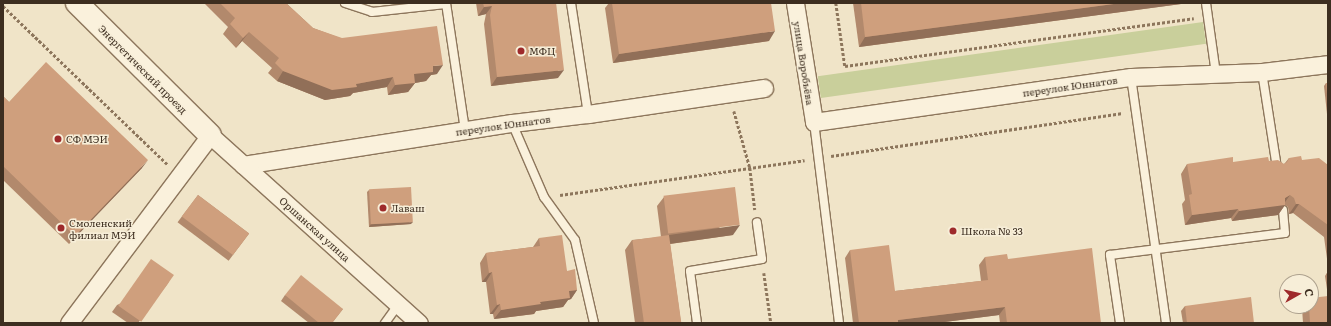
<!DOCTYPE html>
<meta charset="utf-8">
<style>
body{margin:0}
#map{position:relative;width:1331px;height:326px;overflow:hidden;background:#f0e4c8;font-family:Literata,serif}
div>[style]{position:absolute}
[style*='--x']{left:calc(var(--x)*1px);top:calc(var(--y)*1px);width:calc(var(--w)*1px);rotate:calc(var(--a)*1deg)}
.green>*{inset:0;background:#c9cf9b;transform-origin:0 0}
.path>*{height:2.5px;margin-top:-1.25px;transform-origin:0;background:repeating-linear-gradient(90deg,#8d765c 0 3px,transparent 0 5px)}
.roads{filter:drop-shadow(1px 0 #8d765c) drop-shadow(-1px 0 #8d765c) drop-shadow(0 1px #8d765c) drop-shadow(0 -1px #8d765c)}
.lane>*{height:8px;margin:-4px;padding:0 4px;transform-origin:4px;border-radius:4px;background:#faf1dc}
.street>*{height:17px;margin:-8.5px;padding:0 8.5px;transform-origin:8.5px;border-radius:8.5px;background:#faf1dc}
.secondary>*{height:22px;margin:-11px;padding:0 11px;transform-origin:11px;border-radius:11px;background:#faf1dc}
.wall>*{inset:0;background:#b2896c;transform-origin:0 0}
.shaded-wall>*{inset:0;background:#916f58}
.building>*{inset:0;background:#cf9f7d;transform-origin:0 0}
.dots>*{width:11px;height:11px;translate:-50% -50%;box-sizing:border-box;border:2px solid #f7eed8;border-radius:50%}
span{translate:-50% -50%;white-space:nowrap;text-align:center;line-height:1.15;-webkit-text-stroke:3px #f7eed8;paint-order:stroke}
.poi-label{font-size:10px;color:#3d2e20}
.left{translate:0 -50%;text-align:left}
.street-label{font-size:10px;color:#3d2e20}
.frame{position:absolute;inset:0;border:4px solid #3d2e20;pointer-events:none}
.north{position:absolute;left:1279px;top:274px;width:40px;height:40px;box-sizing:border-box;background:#f7eed8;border:1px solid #ada18e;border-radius:50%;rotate:82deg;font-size:11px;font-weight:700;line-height:16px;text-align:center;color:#3d2e20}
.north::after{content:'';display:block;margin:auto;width:14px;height:18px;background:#9e2a2b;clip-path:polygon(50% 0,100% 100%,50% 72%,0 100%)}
</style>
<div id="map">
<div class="green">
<div style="left:1203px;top:22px;width:22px;height:389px;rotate:82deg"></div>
</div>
<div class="path">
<div style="--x:836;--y:3;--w:64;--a:81.9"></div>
<div style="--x:845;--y:66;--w:352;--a:-7.8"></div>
<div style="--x:3;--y:6;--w:228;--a:43.9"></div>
<div style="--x:734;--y:111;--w:59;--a:74.3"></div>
<div style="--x:750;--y:168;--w:42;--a:83.2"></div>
<div style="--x:831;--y:156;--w:295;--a:-8.4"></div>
<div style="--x:560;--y:195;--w:247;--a:-8.1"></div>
<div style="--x:764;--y:273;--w:50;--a:82"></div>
</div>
<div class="roads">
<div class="lane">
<div style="--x:345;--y:3;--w:28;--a:18"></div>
<div style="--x:372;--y:12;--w:74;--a:-6.2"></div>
<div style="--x:446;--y:3;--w:128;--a:81.5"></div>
<div style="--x:571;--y:3;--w:112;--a:81.3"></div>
<div style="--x:1206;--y:3;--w:72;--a:82"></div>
<div style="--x:1262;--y:72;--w:97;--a:81.1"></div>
<div style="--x:1131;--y:77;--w:248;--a:81.9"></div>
<div style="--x:814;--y:122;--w:203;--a:82.9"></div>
<div style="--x:512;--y:123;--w:81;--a:66.6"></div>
<div style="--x:544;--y:197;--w:53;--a:54.2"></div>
<div style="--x:575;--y:240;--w:85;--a:77.1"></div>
<div style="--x:385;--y:323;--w:24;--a:-54"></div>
<div style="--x:697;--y:323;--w:52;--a:-97.7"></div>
<div style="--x:690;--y:271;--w:73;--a:-9.5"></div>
<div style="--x:762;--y:259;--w:37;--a:-98"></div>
<div style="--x:1120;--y:323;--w:69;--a:-98.4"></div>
<div style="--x:1110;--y:255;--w:176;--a:-7.2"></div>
<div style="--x:1285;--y:233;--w:23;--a:-95"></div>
</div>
<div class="street">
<div style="--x:795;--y:3;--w:121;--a:80.9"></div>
<div style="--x:814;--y:122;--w:320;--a:-8.1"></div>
<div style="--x:1131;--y:77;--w:131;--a:-2.2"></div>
<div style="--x:1262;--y:72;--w:66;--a:-6.9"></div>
<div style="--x:243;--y:165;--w:272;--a:-8.9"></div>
<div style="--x:512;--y:123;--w:77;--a:-6.8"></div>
<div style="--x:588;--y:114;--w:178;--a:-8.4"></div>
<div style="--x:69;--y:323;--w:235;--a:-53.1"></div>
<div style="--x:210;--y:135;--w:281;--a:42"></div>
</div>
<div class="secondary">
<div style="--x:77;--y:3;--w:187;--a:44.8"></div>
</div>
</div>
<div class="wall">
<div style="clip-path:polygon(204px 3px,286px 3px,313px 28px,437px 74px,431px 75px,426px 81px,415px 83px,408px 92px,388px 95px,387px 87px,353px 93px,350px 96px,325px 100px,277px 81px,268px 73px,272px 68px,242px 41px,236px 48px,223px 34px,228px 27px)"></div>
<div style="clip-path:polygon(476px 3px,556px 3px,558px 78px,491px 86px,484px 24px,486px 14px,478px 16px)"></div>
<div style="clip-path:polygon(609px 3px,771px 3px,769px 41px,613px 63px,605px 8px)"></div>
<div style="clip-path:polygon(853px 3px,1182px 3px,1181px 4px,859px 47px)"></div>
<div style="clip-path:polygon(1326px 83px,1328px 83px,1328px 114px,1327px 114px,1324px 86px)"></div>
<div style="clip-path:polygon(3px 96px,9px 102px,142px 168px,69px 244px,3px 180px)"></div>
<div style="clip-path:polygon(1289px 158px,1328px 165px,1328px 266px,1324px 237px,1293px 213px,1289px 214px,1288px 207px,1285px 205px,1278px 215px,1232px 221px,1231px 218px,1185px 225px,1182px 204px,1185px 200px,1181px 174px,1187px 164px,1269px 161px,1284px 164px,1285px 163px)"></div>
<div style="clip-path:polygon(369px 190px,411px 224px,369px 227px,367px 192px)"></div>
<div style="left:198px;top:195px;width:64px;height:34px;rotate:37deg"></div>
<div style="clip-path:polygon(664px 197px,733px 235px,670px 244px,681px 323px,635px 323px,625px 250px,632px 240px,661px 237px,657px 206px)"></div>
<div style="clip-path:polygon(539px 238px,567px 271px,577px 290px,571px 299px,568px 300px,563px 307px,536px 311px,534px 314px,494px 319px,493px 314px,490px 314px,486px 282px,482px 282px,480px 263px,486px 253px,533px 247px)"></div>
<div style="clip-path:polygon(850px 250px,895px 291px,981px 281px,979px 265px,985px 257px,1008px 259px,1101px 323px,1000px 323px,999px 315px,937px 323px,853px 323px,845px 258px)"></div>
<div style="clip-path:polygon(1328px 271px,1328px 323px,1303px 323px,1302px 308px,1303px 306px,1311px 306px,1328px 296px,1325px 276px)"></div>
<div style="clip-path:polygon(169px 282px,138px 323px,128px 323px,112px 312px,117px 305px)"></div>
<div style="clip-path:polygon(285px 295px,343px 309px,332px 323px,309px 323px,281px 301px)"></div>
<div style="clip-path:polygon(1185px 306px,1254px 323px,1183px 323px,1181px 311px)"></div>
</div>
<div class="shaded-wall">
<div style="clip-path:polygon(1121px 3px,1182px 3px,1181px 4px,859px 47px,865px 37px)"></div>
<div style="clip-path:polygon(492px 6px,486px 14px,478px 16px,484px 7px)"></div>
<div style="clip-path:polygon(775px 31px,769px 41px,613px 63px,619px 54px)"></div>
<div style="clip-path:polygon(249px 32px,242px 41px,236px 48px,243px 38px)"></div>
<div style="clip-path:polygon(443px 65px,437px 74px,431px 75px,426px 81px,415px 83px,408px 92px,388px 95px,395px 85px,414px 74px,433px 66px)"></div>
<div style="clip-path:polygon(564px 70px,558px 78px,491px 86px,497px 77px)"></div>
<div style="clip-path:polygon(283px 71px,356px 84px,393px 77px,387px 87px,353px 93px,350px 96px,325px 100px,277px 81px)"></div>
<div style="clip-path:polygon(148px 160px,142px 168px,69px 244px,75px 236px)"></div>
<div style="clip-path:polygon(1290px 195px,1283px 205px,1285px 205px,1278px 215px,1232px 221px,1239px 211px,1285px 198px)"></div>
<div style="clip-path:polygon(1296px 204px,1299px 204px,1293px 213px,1289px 214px)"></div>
<div style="clip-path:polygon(1238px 209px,1231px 218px,1185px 225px,1192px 215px)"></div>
<div style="clip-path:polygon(413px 222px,411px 224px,369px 227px,371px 224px)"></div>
<div style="clip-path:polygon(740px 225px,733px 235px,662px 245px,669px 235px)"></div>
<div style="clip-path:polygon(492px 272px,486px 282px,482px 282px,489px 273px)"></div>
<div style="clip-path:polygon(577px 290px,571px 299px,568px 300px,563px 307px,536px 311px,534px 314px,494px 319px,501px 310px,540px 302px,569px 291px)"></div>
<div style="clip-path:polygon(500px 304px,493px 314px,490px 314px,497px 305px)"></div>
<div style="clip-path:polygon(1005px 307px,999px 315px,937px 323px,896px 323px,898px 320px)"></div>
</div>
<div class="building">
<div style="clip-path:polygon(220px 3px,286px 3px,313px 28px,342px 38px,437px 26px,443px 65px,433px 66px,433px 72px,414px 74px,415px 83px,395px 85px,393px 77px,356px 84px,357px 87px,332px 90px,283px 71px,275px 63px,279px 58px,249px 32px,243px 38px,230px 24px,235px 18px)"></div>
<div style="clip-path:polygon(483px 3px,556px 3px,564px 70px,497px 77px,490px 15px,492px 6px,484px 7px)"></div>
<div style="clip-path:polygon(612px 3px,771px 3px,775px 31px,619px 54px)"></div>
<div style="clip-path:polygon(861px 3px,1121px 3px,865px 37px)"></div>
<div style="clip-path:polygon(46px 62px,148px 160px,75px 236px,3px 166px,3px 96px,9px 102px)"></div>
<div style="clip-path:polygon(1326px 83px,1328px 83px,1328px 104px)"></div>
<div style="clip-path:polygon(1301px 156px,1302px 160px,1319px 158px,1328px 165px,1328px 225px,1299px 204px,1296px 204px,1294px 198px,1290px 195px,1285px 198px,1285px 205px,1239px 211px,1238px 209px,1192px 215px,1189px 195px,1192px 194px,1187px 164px,1233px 157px,1233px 162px,1268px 157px,1269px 161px,1278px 160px,1284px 164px,1287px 162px,1289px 158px)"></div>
<div style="left:411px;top:187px;width:35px;height:42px;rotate:87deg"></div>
<div style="left:735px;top:187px;width:38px;height:72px;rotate:83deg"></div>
<div style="left:198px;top:195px;width:64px;height:27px;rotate:37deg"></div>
<div style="clip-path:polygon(562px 235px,567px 271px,575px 269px,577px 290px,569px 291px,570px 298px,540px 302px,541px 304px,501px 310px,500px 304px,497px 305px,492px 272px,489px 273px,486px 253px,540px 246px,539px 238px)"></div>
<div style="left:669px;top:235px;width:89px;height:37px;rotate:82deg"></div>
<div style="clip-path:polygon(889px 245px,895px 291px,988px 280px,985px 257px,1007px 254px,1008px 259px,1092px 248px,1101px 323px,1007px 323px,1005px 307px,898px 320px,898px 323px,859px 323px,850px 250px)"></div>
<div style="left:151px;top:259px;width:28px;height:57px;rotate:35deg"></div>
<div style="clip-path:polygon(301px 275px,343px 309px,332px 323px,319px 323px,285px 295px)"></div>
<div style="clip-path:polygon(1328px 296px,1328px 323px,1310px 323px,1309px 306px,1311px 306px,1311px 298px)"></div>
<div style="clip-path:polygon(1251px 297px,1254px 323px,1187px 323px,1185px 306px)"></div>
</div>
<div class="dots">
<div style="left:521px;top:51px;background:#9e2a2b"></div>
<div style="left:58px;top:139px;background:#9e2a2b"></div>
<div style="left:383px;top:208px;background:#9e2a2b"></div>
<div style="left:61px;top:228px;background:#9e2a2b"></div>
<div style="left:953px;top:231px;background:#9e2a2b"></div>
</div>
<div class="poi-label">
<span class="left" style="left:529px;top:51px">МФЦ</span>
<span class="left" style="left:66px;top:139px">СФ МЭИ</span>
<span class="left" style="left:391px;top:208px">Лаваш</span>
<span class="left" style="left:69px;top:228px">Смоленский<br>филиал МЭИ</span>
<span class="left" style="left:961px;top:231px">Школа № 33</span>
</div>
<div class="street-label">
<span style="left:804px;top:63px;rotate:81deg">улица Воробьёва</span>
<span style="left:143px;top:69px;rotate:45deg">Энергетический проезд</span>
<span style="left:1070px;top:86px;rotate:-8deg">переулок Юннатов</span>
<span style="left:503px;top:125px;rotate:-8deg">переулок Юннатов</span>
<span style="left:315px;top:229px;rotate:42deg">Оршанская улица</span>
</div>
<div class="frame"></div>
<div class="north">С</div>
</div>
